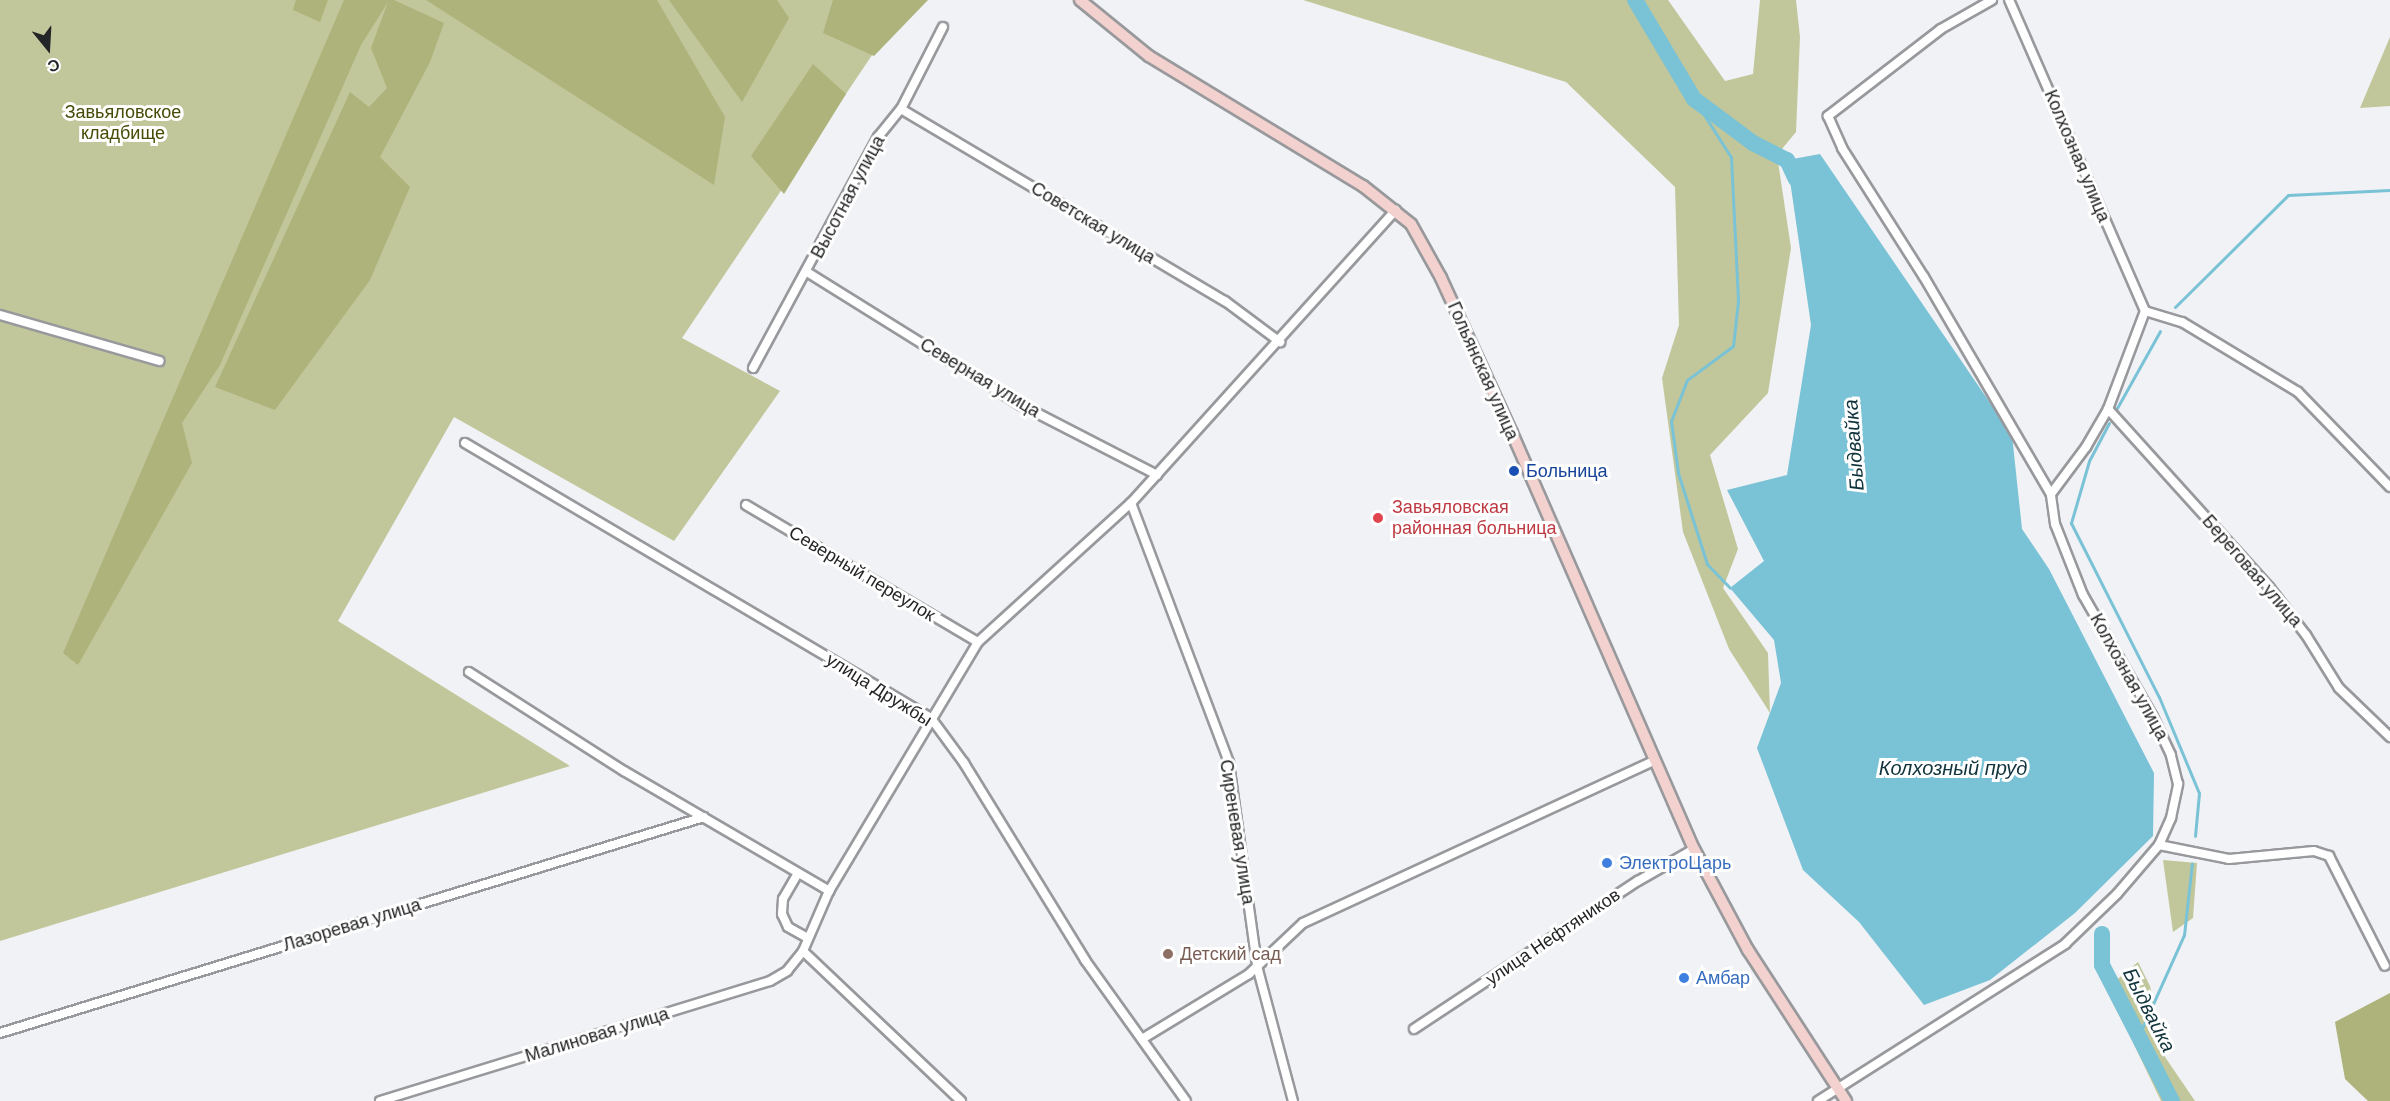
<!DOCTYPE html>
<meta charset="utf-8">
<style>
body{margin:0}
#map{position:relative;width:2390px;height:1101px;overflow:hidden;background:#f1f2f5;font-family:"DM Sans",sans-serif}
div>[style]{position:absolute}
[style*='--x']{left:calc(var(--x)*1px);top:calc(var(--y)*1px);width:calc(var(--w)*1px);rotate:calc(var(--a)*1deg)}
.green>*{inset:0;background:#c1c79b}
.forest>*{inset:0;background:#adb37a}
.water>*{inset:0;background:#7ac2d6}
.stream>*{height:3px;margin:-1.5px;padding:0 1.5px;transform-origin:1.5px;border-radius:1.5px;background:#7ac2d6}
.river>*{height:16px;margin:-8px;padding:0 8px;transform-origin:8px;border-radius:8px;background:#7ac2d6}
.roads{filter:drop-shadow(2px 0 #98999c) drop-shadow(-2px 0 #98999c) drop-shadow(0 2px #98999c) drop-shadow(0 -2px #98999c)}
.minor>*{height:8px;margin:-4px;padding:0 4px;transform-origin:4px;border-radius:4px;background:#fff}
.secondary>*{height:10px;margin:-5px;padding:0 5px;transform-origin:5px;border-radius:5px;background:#f3d1ce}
.dots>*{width:16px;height:16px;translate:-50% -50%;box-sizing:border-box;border:3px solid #fff;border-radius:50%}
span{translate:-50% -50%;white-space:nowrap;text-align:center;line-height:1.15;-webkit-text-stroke:6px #fff;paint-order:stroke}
.park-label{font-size:18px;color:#474b05}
.street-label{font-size:18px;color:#242526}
.transit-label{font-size:18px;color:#164399}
.left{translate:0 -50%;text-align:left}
.health-label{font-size:18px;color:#be3a42}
.shop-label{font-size:18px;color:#366cbe}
.education-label{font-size:18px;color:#785e54}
.water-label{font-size:20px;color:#10333c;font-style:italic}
.north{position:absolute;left:18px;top:18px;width:60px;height:60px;-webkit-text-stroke:4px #fff;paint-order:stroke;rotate:162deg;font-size:16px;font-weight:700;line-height:24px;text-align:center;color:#242526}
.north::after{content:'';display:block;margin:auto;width:21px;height:27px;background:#242526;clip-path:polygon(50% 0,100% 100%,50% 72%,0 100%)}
</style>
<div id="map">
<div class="green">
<div style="clip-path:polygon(0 0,909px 0,682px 338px,780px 391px,674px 541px,454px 417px,338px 621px,570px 766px,0 941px)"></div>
<div style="clip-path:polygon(1303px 0,1668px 0,1725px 81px,1753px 74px,1760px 0,1796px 0,1800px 37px,1796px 132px,1777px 155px,1791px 248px,1768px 393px,1710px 455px,1738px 549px,1723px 588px,1768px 653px,1770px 713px,1729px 649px,1683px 532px,1662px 378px,1679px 325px,1675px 187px,1566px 82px)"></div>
<div style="clip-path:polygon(2390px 37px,2390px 106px,2360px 108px)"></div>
<div style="clip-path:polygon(2163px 860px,2197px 863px,2193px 918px,2173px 932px)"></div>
<div style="clip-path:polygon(2138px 962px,2150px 986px,2165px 1057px,2195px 1101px,2161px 1101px,2107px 988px)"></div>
</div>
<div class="forest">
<div style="clip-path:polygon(296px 0,328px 0,320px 22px,293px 10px)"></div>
<div style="clip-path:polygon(344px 0,394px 0,444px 23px,430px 62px,380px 157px,410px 187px,370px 280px,275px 410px,215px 387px,350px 92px,369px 107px,387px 88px,371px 48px,388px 2px,361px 45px,220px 365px,182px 423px,192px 463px,78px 665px,63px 653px)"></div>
<div style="clip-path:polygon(426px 0,657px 0,725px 117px,714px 185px)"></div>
<div style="clip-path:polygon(669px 0,777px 0,789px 18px,742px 102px)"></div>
<div style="clip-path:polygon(833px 0,928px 0,874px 56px,823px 33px)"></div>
<div style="clip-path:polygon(813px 64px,846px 94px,784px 194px,751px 156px)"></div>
<div style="clip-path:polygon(2390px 993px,2390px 1101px,2368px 1101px,2345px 1079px,2335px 1022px)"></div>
</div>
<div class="water">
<div style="clip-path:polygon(1820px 154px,2012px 435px,2022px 529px,2049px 569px,2154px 773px,2153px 836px,2075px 913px,1990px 980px,1924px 1005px,1859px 922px,1803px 870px,1757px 748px,1781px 683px,1774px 640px,1730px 588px,1764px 561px,1727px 490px,1787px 475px,1811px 325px,1787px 160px)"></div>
</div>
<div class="stream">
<div style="--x:1694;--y:99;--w:69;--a:57.5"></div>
<div style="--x:1731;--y:157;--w:144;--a:87.2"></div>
<div style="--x:1738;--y:301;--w:45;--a:96.3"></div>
<div style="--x:1733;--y:346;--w:57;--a:143.5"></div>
<div style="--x:1687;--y:380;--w:44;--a:111.3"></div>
<div style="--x:1671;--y:421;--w:52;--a:82.3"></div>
<div style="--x:1678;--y:473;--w:96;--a:72.3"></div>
<div style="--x:1707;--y:564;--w:33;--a:46"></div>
<div style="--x:2175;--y:307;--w:159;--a:-44.7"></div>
<div style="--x:2288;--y:195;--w:102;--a:-2.8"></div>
<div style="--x:2117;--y:408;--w:88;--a:-60.8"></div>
<div style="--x:2109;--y:423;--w:43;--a:117.8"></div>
<div style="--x:2089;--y:461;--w:65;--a:106.2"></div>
<div style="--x:2071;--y:523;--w:195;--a:63.2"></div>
<div style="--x:2159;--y:697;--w:104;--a:67.4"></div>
<div style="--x:2199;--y:793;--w:43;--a:95.3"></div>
<div style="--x:2139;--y:1035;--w:110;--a:-65.8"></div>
<div style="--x:2184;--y:935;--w:72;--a:-83.7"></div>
</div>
<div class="river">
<div style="--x:1635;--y:0;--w:115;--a:59.2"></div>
<div style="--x:1694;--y:99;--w:74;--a:36.7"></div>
<div style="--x:1753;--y:143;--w:38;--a:27"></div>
<div style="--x:1787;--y:160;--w:21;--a:65"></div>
<div style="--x:2102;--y:934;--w:31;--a:90"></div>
<div style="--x:2102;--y:965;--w:153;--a:62.8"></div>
</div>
<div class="roads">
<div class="minor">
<div style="--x:1992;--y:0;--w:59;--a:150.4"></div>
<div style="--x:1941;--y:29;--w:143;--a:142.4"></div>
<div style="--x:1828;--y:116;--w:35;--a:66"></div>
<div style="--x:1842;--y:148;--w:153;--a:57.6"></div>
<div style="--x:1924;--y:277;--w:251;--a:59.7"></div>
<div style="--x:901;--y:109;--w:377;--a:30.7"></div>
<div style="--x:1225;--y:301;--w:69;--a:36.7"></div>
<div style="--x:807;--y:272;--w:252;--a:31.9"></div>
<div style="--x:1021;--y:405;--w:153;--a:27.2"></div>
<div style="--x:2145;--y:311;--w:39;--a:17"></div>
<div style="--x:2182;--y:322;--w:135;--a:31.1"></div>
<div style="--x:2298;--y:392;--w:132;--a:45.9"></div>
<div style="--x:0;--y:315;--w:166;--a:16.1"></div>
<div style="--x:753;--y:368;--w:263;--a:-61.6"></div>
<div style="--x:878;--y:137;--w:36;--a:-51"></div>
<div style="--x:901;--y:109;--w:92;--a:-62.9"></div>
<div style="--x:2108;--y:409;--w:240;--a:47.9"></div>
<div style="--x:2269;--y:587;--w:61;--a:52.4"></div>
<div style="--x:2306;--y:635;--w:62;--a:58.1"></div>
<div style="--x:2339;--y:688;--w:71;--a:43.9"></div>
<div style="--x:465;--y:443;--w:541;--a:30.55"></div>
<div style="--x:931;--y:718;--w:56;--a:53.7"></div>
<div style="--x:964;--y:763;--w:231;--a:58.4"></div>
<div style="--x:1085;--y:960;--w:173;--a:54.4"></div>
<div style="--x:1131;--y:503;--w:278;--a:69.3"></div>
<div style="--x:1229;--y:763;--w:205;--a:82.1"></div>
<div style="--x:1257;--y:966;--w:140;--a:75.1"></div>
<div style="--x:746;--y:505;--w:269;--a:30.6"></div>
<div style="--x:469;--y:672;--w:184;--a:32.6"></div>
<div style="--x:624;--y:771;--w:238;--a:30.3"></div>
<div style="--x:2159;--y:845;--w:71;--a:11.3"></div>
<div style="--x:2229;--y:859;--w:85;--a:-5.4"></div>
<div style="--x:2314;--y:851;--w:16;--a:18"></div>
<div style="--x:2329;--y:856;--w:123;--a:63"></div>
<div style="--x:798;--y:873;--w:30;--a:120"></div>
<div style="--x:783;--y:899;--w:15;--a:94"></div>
<div style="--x:782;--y:914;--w:14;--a:65"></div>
<div style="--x:788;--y:927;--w:21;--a:29"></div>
<div style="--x:1414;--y:1029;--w:268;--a:-33.5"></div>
<div style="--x:1638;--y:881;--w:64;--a:-29.7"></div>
<div style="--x:0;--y:1033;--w:736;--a:-17.06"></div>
<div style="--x:1142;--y:1039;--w:125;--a:-31.3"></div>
<div style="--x:1249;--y:974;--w:74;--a:-43.4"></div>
<div style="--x:1303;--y:923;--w:387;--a:-24.8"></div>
<div style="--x:380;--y:1101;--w:408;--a:-17.1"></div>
<div style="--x:770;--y:981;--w:20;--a:-30"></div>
<div style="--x:787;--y:971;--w:26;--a:-51"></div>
<div style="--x:961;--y:1101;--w:218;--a:-136.5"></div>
<div style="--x:803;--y:951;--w:65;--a:-66.6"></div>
<div style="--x:829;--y:891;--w:290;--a:-59.1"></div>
<div style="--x:978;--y:642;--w:207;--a:-42.3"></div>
<div style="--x:1131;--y:503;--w:395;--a:-47.9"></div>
<div style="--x:1818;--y:1101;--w:293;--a:-32.4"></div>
<div style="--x:2065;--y:944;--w:72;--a:-43.9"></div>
<div style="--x:2117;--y:894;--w:65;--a:-49.4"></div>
<div style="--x:2159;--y:845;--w:30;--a:-66"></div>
<div style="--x:2171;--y:818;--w:35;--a:-78"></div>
<div style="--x:2178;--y:784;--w:30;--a:-104"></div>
<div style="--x:2171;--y:755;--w:42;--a:-115.3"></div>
<div style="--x:2153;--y:717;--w:141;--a:-119.8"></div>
<div style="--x:2083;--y:595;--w:76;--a:-111.5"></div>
<div style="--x:2055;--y:524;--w:30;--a:-98"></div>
<div style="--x:2051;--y:494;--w:59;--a:-53.3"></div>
<div style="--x:2086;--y:447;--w:44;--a:-59.9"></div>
<div style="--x:2108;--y:409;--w:105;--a:-69.3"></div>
<div style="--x:2145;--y:311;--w:339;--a:-113.6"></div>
</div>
<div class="secondary">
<div style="--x:1080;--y:0;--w:89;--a:39.1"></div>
<div style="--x:1149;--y:56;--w:250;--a:31.3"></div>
<div style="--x:1363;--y:186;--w:61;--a:38.4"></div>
<div style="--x:1411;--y:224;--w:62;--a:60.9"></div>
<div style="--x:1441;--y:278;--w:170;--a:65.4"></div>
<div style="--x:1512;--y:433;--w:454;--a:66.4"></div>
<div style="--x:1694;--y:849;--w:115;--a:61.9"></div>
<div style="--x:1748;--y:950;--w:180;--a:57"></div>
</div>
</div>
<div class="dots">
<div style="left:1514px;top:471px;background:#1a4fb4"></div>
<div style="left:1378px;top:518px;background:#e0444e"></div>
<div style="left:1607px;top:863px;background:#3f7fe0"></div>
<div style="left:1168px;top:954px;background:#8d6e63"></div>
<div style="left:1684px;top:978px;background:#3f7fe0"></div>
</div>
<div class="park-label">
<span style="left:123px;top:123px">Завьяловское<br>кладбище</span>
</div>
<div class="street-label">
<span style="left:2077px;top:156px;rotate:67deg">Колхозная улица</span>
<span style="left:848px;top:197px;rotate:-62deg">Высотная улица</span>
<span style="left:1093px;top:223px;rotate:31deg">Советская улица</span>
<span style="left:1483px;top:371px;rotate:66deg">Гольянская улица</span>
<span style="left:980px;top:378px;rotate:31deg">Северная улица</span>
<span style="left:2252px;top:571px;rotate:49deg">Береговая улица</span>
<span style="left:862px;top:574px;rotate:31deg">Северный переулок</span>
<span style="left:2129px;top:677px;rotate:61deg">Колхозная улица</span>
<span style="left:879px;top:690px;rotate:32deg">улица Дружбы</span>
<span style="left:1237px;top:832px;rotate:81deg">Сиреневая улица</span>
<span style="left:352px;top:925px;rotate:-17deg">Лазоревая улица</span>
<span style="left:1553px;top:937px;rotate:-34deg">улица Нефтяников</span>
<span style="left:597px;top:1035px;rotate:-17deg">Малиновая улица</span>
</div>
<div class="transit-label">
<span class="left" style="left:1526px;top:471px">Больница</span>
</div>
<div class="health-label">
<span class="left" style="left:1392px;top:518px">Завьяловская<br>районная больница</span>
</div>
<div class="shop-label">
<span class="left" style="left:1619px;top:863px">ЭлектроЦарь</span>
<span class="left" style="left:1696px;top:978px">Амбар</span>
</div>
<div class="education-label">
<span class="left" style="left:1180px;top:954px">Детский сад</span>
</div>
<div class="water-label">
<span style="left:1854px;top:445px;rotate:-94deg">Быдвайка</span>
<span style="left:1953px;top:768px">Колхозный пруд</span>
<span style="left:2149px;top:1010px;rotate:63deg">Быдвайка</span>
</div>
<div class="north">С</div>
</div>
